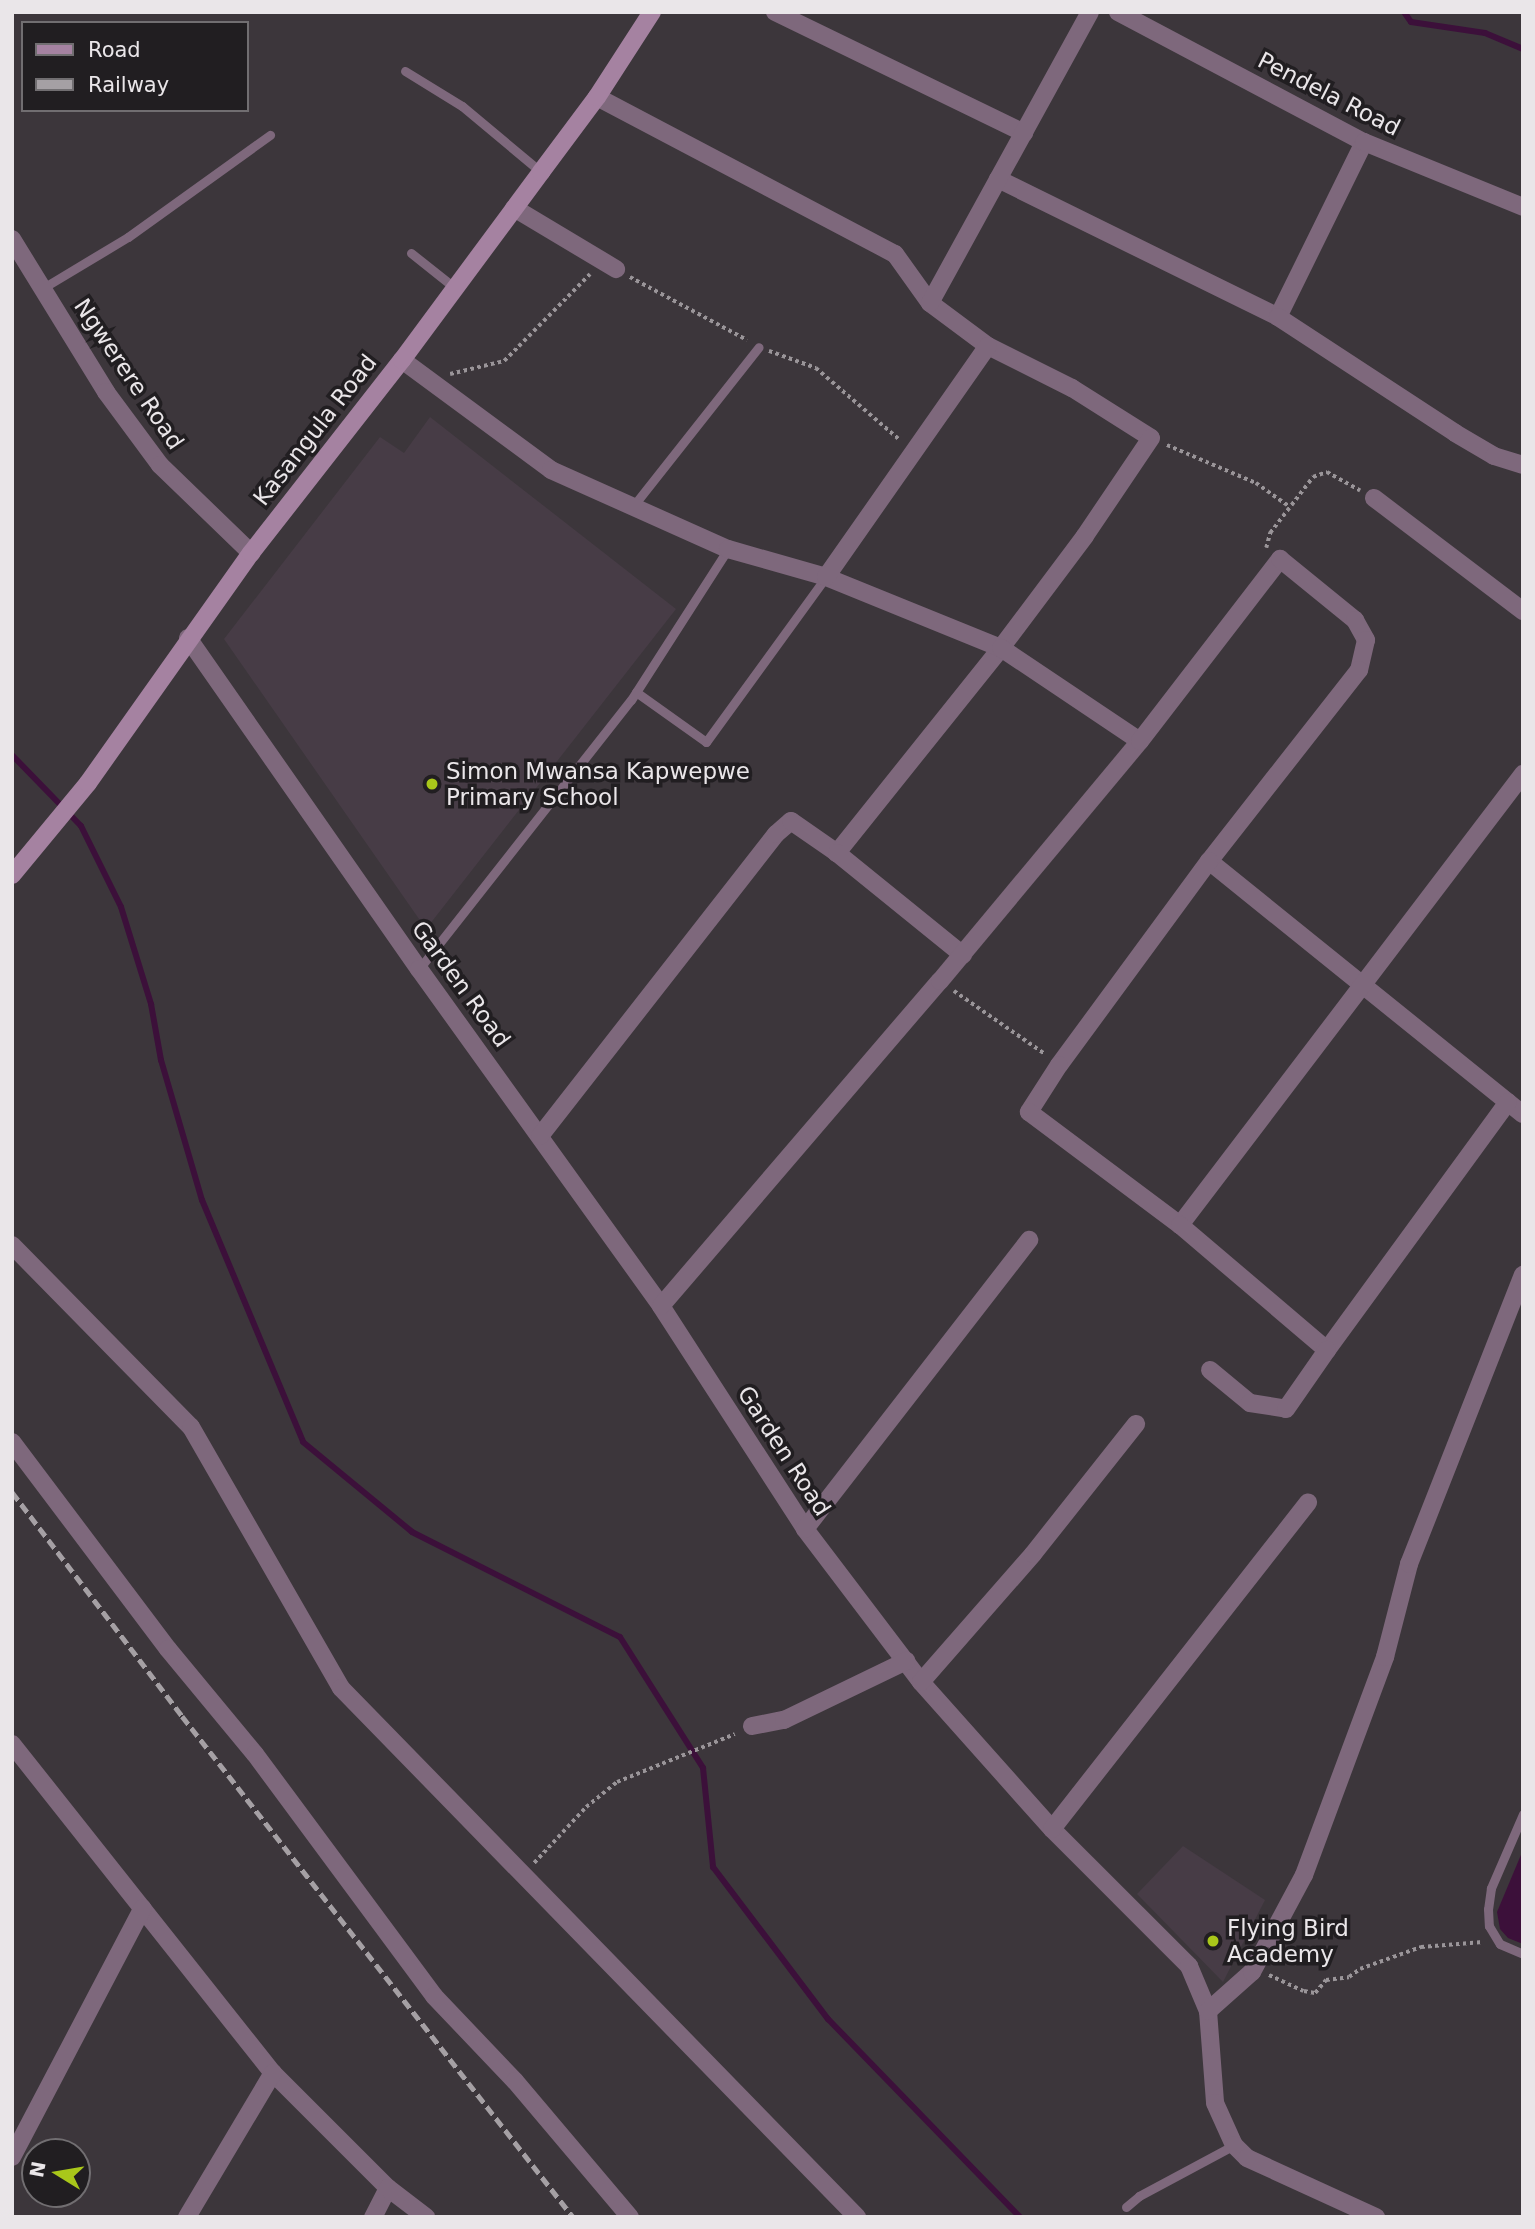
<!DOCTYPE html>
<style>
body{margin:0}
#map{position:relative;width:1535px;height:2229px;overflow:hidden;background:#3c363b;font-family:"DejaVu Sans",sans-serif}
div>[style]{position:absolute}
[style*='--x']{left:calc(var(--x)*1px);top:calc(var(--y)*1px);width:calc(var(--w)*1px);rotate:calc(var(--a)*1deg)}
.built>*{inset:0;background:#473c46}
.water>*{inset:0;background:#3c103a}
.stream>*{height:6px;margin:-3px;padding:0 3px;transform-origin:3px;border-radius:3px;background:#3c103a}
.path>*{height:3.5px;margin-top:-1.75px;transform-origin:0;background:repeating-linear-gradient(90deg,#9a9599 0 3.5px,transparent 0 7px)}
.service>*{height:9px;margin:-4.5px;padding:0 4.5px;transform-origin:4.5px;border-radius:4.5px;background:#7e687c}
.minor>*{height:18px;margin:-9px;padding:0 9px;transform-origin:9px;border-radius:9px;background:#7e687c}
.tertiary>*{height:18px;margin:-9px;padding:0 9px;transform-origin:9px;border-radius:9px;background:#7e687c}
.secondary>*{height:18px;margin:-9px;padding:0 9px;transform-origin:9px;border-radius:9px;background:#a582a1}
.rail>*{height:5px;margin-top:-2.5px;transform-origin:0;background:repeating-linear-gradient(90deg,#a5a0a4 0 10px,transparent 0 15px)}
.dots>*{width:19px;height:19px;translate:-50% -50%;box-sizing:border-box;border:4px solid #211e21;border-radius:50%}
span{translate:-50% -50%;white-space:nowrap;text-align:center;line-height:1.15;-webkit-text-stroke:7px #211e21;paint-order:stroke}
.street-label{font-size:23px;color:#eae6e9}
.poi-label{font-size:23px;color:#eae6e9}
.left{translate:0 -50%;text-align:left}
.frame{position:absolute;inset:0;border:14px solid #eae6e9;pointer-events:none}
.legend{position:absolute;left:21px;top:21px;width:228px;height:91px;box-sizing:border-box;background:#211e21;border:2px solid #716e71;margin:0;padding:9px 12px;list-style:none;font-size:21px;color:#eae6e9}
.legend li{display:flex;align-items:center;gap:14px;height:35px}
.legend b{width:35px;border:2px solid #716e71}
.north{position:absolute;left:21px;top:2138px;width:70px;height:70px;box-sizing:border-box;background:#211e21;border:2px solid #716e71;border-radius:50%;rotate:281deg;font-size:19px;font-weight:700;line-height:28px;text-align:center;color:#eae6e9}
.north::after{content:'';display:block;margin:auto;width:24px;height:32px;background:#a9c71a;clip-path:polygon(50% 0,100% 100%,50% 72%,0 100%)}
</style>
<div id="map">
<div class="built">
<div style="clip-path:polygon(430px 417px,676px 609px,426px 929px,224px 639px,380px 437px,404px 453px)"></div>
<div style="clip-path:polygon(1183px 1846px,1265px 1900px,1223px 1982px,1137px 1894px)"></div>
</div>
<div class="water">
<div style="clip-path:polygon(1523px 1850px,1523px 1944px,1508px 1938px,1500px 1929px,1497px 1912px)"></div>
</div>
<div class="stream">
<div style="--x:1404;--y:12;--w:12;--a:55"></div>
<div style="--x:1411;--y:22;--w:75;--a:8.5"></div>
<div style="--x:1485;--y:33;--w:41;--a:22.8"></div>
<div style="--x:12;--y:755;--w:99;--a:45.8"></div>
<div style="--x:81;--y:826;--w:90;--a:63.7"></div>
<div style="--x:121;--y:907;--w:102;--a:72.8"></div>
<div style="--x:151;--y:1004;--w:57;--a:79.9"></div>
<div style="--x:161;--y:1060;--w:146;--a:73.7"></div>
<div style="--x:202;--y:1200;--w:262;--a:67.3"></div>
<div style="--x:303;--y:1442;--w:141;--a:39.5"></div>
<div style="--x:412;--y:1532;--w:233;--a:26.8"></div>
<div style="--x:620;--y:1637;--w:155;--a:57.6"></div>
<div style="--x:703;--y:1768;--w:100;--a:84.2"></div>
<div style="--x:713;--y:1867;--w:191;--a:52.9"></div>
<div style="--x:828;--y:2019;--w:276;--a:45.9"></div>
</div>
<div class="path">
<div style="--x:630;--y:277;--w:133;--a:28.3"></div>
<div style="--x:769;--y:351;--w:50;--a:19.9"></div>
<div style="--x:816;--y:368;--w:111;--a:40.6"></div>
<div style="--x:450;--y:374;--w:56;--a:-13.5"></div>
<div style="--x:504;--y:361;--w:122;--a:-45.3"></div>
<div style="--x:1167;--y:445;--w:97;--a:23.1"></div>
<div style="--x:1256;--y:483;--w:42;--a:35.2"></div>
<div style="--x:1266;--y:548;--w:16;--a:-75"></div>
<div style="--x:1270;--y:533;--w:71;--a:-52.5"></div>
<div style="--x:1313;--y:477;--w:15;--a:-20"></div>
<div style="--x:1327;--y:472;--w:38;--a:29"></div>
<div style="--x:954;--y:991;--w:111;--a:34.7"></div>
<div style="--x:534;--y:1863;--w:76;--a:-47.1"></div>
<div style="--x:586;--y:1807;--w:40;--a:-39"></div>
<div style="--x:617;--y:1782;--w:127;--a:-22.1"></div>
<div style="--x:1269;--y:1975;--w:38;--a:25"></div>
<div style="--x:1304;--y:1991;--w:11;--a:10"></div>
<div style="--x:1315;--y:1993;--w:17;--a:-50"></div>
<div style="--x:1326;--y:1980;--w:23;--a:-7"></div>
<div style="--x:1349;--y:1977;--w:14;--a:-36"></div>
<div style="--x:1360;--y:1969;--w:65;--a:-19.8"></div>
<div style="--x:1421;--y:1947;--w:62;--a:-4.6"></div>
</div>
<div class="service">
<div style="--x:405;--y:71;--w:67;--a:31.6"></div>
<div style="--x:462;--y:106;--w:103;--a:39.9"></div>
<div style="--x:411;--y:253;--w:56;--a:38.5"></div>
<div style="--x:43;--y:288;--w:99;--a:-31"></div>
<div style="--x:128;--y:237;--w:175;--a:-35.7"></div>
<div style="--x:634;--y:505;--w:201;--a:-51.7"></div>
<div style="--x:636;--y:692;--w:86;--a:35.5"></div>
<div style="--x:706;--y:742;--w:204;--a:-54"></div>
<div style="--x:419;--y:969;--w:342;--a:-51.8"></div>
<div style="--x:631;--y:700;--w:179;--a:-57.3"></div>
<div style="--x:1523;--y:1814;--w:81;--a:113.4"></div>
<div style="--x:1491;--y:1888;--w:21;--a:98"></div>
<div style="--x:1488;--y:1909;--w:17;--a:87"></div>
<div style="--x:1489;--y:1926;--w:21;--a:59"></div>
<div style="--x:1500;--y:1944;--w:25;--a:23"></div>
<div style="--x:1126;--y:2207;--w:17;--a:-40"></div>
<div style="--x:1139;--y:2196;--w:108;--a:-28.2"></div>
</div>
<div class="minor">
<div style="--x:775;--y:12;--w:277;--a:25.9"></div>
<div style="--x:597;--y:97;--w:337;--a:27.8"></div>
<div style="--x:895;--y:254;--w:60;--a:54.5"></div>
<div style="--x:930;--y:303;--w:72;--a:36.6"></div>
<div style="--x:988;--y:346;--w:94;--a:26.6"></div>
<div style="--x:1072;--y:388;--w:93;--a:32.3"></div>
<div style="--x:1151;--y:438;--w:118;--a:124"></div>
<div style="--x:1085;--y:536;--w:140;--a:126.9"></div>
<div style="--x:1001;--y:648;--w:263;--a:128.7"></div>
<div style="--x:998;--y:179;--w:312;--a:26.2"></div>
<div style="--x:1278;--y:317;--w:195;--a:-63.8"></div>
<div style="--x:514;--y:208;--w:119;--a:30.9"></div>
<div style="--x:930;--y:303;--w:332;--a:-61.2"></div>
<div style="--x:1278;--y:317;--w:212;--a:33.2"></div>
<div style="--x:1455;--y:433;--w:45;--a:30.5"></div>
<div style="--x:1494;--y:456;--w:30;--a:17"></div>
<div style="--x:402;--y:360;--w:185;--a:36.4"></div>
<div style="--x:551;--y:470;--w:194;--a:24.1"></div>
<div style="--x:728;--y:549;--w:102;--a:15.9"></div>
<div style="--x:826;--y:577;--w:189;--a:22.1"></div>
<div style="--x:1001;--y:648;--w:167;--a:33.8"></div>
<div style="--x:1374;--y:498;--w:187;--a:37.2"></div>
<div style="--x:826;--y:577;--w:282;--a:-55"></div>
<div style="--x:188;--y:638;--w:404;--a:55.1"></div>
<div style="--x:419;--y:969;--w:415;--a:54.3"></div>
<div style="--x:661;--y:1306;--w:265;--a:57.1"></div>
<div style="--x:805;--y:1529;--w:192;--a:52.8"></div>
<div style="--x:921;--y:1682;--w:197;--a:48.3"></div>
<div style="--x:1052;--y:1829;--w:194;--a:45"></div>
<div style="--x:1189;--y:1966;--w:49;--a:67.1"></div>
<div style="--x:1208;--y:2011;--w:92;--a:85.6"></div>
<div style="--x:1215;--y:2103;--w:46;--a:65.7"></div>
<div style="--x:1234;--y:2145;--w:18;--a:45"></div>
<div style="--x:1247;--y:2158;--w:142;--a:24.6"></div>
<div style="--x:1209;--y:861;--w:403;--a:38.9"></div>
<div style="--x:540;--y:1136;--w:383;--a:-52"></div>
<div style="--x:776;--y:834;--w:20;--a:-41"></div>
<div style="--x:791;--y:821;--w:56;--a:34.8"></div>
<div style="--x:837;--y:853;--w:162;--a:39"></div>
<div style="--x:1180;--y:1225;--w:567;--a:-52.75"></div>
<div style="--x:12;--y:1245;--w:255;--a:45.5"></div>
<div style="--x:191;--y:1427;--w:301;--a:60.1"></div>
<div style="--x:341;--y:1688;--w:739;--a:45.71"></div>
<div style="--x:661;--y:1306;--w:428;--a:-49.4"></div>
<div style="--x:940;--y:981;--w:312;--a:-50.2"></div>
<div style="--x:1140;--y:741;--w:230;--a:-52.4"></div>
<div style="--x:1280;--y:559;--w:97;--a:39.1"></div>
<div style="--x:1355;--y:620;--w:23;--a:61"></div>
<div style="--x:1366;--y:640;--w:31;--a:103"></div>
<div style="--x:1359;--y:670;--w:243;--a:128.1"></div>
<div style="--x:1209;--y:861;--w:253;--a:126.3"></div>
<div style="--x:1059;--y:1065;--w:56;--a:122.6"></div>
<div style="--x:1029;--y:1112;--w:189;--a:36.8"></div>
<div style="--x:1180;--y:1225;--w:193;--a:40.4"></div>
<div style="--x:1327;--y:1350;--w:307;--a:-53.9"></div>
<div style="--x:1210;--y:1370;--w:52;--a:39.5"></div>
<div style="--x:1250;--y:1403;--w:36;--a:9"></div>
<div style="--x:1286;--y:1409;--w:72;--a:-55.2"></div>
<div style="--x:12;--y:1442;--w:259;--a:53"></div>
<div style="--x:168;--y:1649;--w:136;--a:50.4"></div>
<div style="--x:255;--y:1754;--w:301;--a:53.5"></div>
<div style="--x:434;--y:1996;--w:117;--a:46.4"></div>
<div style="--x:515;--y:2081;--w:178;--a:49.8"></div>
<div style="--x:805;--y:1529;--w:366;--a:-52.2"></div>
<div style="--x:921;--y:1682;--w:170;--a:-48.8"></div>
<div style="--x:1033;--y:1554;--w:166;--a:-51.6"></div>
<div style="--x:752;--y:1726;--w:33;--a:-11"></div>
<div style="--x:784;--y:1720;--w:136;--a:-25.8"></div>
<div style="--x:12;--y:1744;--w:420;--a:51.6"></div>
<div style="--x:273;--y:2073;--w:163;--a:45"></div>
<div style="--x:388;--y:2188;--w:33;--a:117"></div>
<div style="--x:1052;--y:1829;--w:415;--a:-51.9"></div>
<div style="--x:1208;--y:2011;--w:59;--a:-41.6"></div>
<div style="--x:1252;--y:1972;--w:110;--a:-61.8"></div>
<div style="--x:1304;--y:1875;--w:233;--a:-69.6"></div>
<div style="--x:1385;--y:1657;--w:96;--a:-75.5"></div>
<div style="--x:1409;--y:1564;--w:311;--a:-68.5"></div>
<div style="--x:12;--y:2157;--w:281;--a:-62.3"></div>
<div style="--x:388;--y:2188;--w:48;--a:37.3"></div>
<div style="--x:187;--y:2217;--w:168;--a:-59.2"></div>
</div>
<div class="tertiary">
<div style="--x:1118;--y:12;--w:278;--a:27.9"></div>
<div style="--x:1364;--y:142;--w:172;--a:22.2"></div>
<div style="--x:12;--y:239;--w:180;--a:58.4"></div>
<div style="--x:106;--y:392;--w:91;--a:53.5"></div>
<div style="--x:160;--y:465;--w:127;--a:44"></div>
</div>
<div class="secondary">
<div style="--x:12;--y:875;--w:119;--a:-50.4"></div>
<div style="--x:88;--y:783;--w:282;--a:-54.7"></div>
<div style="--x:251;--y:553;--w:245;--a:-52"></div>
<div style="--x:402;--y:360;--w:234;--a:-53.5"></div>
<div style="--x:541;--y:172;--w:94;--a:-53.3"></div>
<div style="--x:597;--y:97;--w:101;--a:-57.1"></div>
</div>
<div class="rail">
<div style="--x:12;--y:1492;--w:281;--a:52.8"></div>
<div style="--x:182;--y:1716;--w:636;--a:52.03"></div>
</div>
<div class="dots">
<div style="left:432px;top:784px;background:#a9c71a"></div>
<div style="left:1213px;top:1941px;background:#a9c71a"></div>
</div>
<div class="street-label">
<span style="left:1329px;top:94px;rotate:27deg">Pendela Road</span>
<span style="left:129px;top:374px;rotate:56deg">Ngwerere Road</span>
<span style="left:315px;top:430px;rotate:-52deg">Kasangula Road</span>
<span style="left:461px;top:984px;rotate:54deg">Garden Road</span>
<span style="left:784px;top:1451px;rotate:57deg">Garden Road</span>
</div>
<div class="poi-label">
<span class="left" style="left:446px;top:784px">Simon Mwansa Kapwepwe<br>Primary School</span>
<span class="left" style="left:1227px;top:1941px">Flying Bird<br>Academy</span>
</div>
<div class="frame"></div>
<ul class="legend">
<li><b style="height:9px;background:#a582a1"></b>Road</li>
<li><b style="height:9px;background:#a5a0a4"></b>Railway</li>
</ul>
<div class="north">N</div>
</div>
